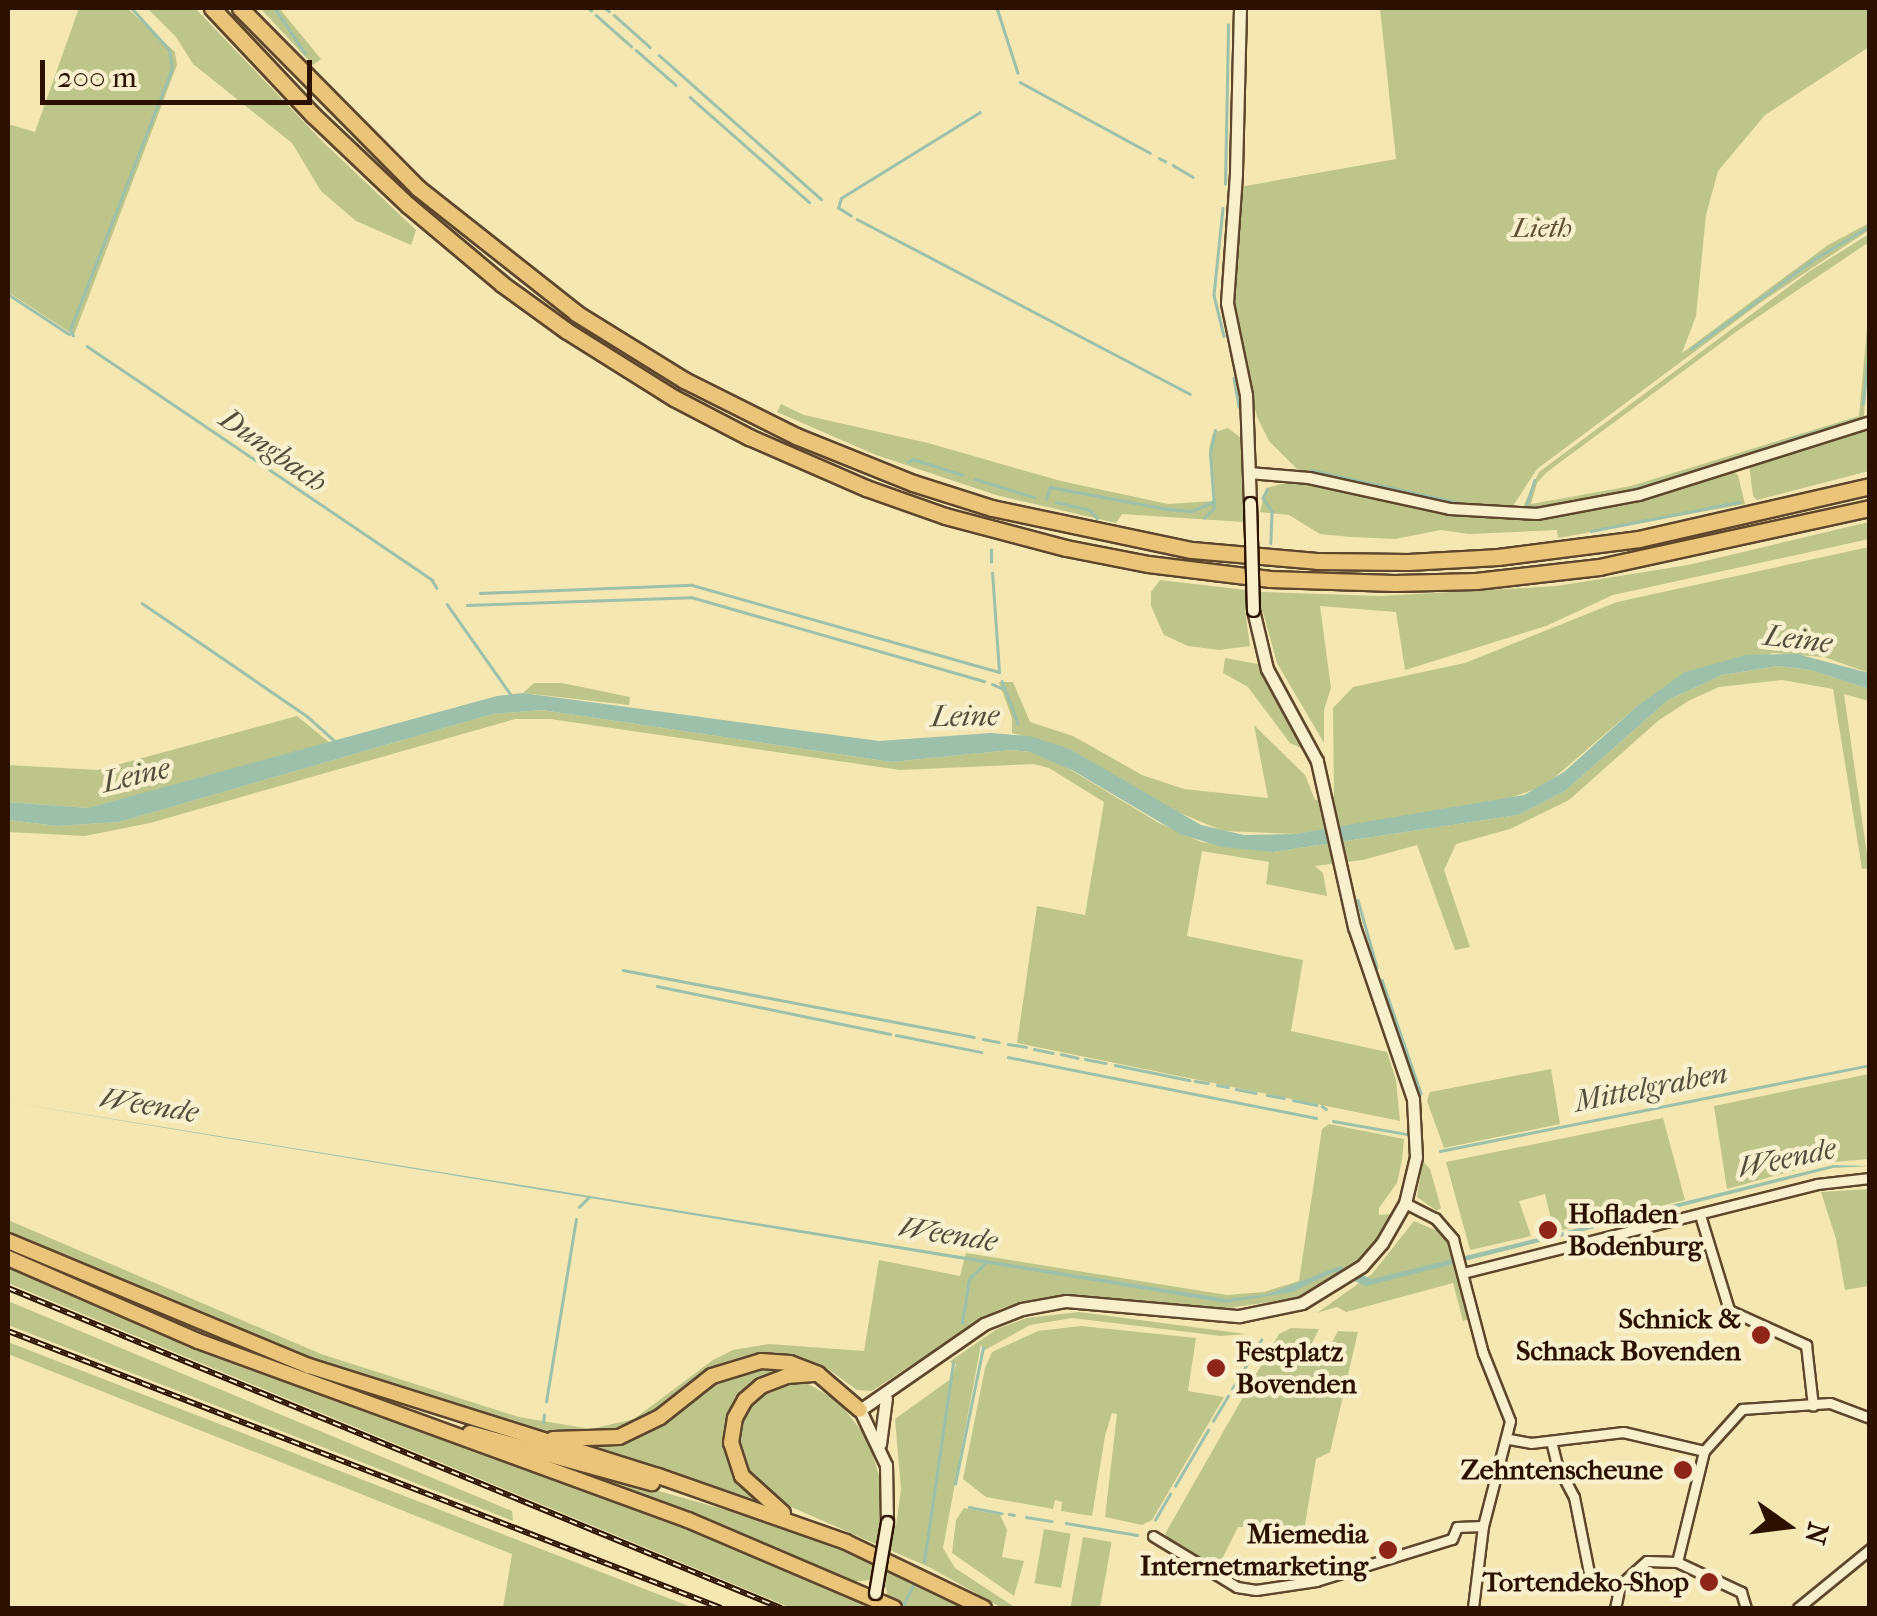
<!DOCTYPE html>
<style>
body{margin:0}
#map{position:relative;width:1877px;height:1616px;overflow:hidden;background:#f5e7b2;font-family:"IM FELL French Canon",serif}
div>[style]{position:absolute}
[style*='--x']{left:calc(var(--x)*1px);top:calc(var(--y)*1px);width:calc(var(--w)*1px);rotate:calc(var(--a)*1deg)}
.green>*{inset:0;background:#bdc58b;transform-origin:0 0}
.water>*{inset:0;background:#9cc0aa}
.stream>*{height:2.5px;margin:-1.25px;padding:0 1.25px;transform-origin:1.25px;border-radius:1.25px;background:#9cc0aa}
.roads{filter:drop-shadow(2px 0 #5e462c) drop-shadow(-2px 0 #5e462c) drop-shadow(0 2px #5e462c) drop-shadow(0 -2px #5e462c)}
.minor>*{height:9px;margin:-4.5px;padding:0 4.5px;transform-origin:4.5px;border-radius:4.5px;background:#f8efcd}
.tertiary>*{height:10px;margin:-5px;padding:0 5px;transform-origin:5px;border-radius:5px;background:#f8efcd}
.secondary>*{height:11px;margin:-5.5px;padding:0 5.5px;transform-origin:5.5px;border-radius:5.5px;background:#f8efcd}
.trunk>*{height:14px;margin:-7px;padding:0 7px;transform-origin:7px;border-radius:7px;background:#eac479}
.motorway>*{height:15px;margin:-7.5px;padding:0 7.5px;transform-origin:7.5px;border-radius:7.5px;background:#eac479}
.rail>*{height:6px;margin-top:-3px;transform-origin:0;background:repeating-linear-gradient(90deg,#f8efcd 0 8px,#2c1100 0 16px);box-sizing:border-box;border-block:2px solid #2c1100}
.bridges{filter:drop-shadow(2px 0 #2c1100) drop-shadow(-2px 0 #2c1100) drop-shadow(0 2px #2c1100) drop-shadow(0 -2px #2c1100)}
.secondary-bridge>*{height:11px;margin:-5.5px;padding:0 5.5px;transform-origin:5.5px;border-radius:5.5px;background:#f8efcd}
.dots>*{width:28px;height:28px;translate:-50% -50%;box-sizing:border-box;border:5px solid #f8efcd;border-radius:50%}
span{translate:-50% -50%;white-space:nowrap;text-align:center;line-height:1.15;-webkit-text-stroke:9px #f8efcd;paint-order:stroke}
.park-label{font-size:28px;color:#5f5031;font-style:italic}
.poi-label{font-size:28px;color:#2c1100;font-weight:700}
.left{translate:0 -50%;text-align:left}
.right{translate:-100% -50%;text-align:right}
.water-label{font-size:30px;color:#534e3c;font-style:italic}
.frame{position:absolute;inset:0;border:10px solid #2c1100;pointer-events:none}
.north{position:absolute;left:1737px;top:1476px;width:100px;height:100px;-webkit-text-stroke:8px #f8efcd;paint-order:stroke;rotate:104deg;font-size:28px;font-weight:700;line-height:40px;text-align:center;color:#2c1100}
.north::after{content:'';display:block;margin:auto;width:35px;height:45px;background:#2c1100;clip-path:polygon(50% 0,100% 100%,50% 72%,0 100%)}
.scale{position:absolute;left:40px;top:60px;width:272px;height:45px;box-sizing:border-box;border:5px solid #2c1100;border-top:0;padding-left:12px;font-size:30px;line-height:35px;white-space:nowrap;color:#2c1100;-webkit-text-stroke:8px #f8efcd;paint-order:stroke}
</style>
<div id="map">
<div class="green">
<div style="clip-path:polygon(79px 8px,127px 8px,175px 52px,177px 65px,74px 335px,8px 292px,8px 124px,35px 132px)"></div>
<div style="clip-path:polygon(147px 8px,195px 8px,323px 142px,416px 230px,411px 245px,356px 221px,321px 191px,292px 143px,193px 64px,176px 37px)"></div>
<div style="clip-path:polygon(260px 8px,279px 8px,321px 59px,313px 65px)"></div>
<div style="clip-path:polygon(1380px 8px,1869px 8px,1869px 47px,1765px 115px,1718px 171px,1706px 215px,1696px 316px,1682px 353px,1828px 245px,1869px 223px,1869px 230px,1760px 303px,1537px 469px,1511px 509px,1406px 497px,1299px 471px,1269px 441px,1257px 417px,1237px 334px,1232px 266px,1240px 187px,1396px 159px)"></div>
<div style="clip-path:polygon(1869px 234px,1869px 242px,1740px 329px,1547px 472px,1537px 483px,1531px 504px,1631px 486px,1859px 416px,1869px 306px,1864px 418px,1636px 492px,1522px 509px,1539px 472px,1810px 271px)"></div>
<div style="clip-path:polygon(781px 404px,804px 415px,928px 443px,1061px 481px,1168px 504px,1214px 501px,1209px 449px,1213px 433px,1228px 428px,1242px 439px,1244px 522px,1122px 514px,1116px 523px,996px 495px,876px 455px,777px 412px)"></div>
<div style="clip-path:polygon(1869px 425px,1869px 471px,1757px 500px,1753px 496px,1749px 464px)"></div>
<div style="clip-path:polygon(1732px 471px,1738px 475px,1745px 504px,1558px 538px,1557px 530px,1469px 534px,1441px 530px,1395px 539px,1351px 537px,1320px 534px,1289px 515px,1260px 512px,1266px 488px,1294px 481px,1430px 510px,1502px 519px,1550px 518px,1622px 505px)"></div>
<div style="clip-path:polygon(1869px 522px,1869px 539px,1613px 595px,1546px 626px,1405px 670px,1396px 612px,1320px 606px,1331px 688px,1324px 710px,1324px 743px,1277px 663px,1263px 612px,1245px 610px,1250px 646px,1219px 650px,1188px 646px,1164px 635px,1151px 606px,1151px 592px,1160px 580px,1263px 592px,1381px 596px,1557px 586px,1688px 565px)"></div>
<div style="clip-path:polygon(1869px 547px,1869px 673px,1824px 657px,1773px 653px,1636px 707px,1546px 785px,1496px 803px,1295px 834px,1223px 831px,1161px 805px,1070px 749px,1012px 733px,1012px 718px,999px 682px,1013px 682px,1030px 722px,1073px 736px,1142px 775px,1184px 789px,1268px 798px,1254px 725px,1305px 775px,1315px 800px,1334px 796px,1333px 708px,1353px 687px,1465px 663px,1617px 602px)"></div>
<div style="clip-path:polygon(1225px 658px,1258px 664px,1303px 743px,1301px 748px,1290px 743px,1248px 687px,1223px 673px)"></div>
<div style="clip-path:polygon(1779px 666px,1811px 670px,1869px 689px,1869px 701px,1844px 694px,1869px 868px,1862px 869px,1833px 689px,1782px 680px,1719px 687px,1690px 700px,1659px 720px,1569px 800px,1510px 829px,1456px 844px,1444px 870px,1470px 947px,1455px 950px,1417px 845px,1363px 860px,1315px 866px,1323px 873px,1327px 896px,1266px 884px,1269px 862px,1202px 851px,1187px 936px,1303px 960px,1291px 1031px,1387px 1052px,1396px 1080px,1400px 1121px,1017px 1043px,1037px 906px,1085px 915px,1104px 802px,1049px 768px,1033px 764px,900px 770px,550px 719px,515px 719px,150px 823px,85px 836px,8px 832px,8px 820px,57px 826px,119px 822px,493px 714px,542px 710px,891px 762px,1011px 750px,1030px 752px,1051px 758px,1159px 823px,1201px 842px,1273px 852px,1518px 815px,1565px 791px,1668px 700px,1722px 675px)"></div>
<div style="clip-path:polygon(534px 683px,562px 683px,630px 697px,629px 705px,523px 693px)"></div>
<div style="clip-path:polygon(297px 716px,330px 743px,88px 808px,8px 802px,8px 765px,98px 770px)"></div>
<div style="clip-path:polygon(1551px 1069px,1560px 1124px,1444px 1148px,1427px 1101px,1430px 1092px)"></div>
<div style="clip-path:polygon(1869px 1074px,1869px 1159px,1823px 1163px,1821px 1152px,1821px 1163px,1727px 1189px,1714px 1106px)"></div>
<div style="clip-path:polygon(1663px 1118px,1685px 1200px,1554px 1232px,1545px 1194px,1519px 1201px,1531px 1236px,1470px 1250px,1446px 1162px)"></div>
<div style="clip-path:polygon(1329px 1124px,1404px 1139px,1402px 1160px,1397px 1183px,1379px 1208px,1379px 1215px,1391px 1214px,1377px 1239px,1350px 1269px,1302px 1297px,1223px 1309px,1089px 1296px,1046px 1297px,1002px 1308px,978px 1321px,872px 1391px,857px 1390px,828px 1369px,805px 1360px,759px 1355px,721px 1366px,649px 1419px,615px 1433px,549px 1434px,397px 1390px,280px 1348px,8px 1233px,8px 1220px,321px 1354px,519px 1417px,591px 1429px,634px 1419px,713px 1360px,733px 1350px,769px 1344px,864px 1351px,879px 1260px,960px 1276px,966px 1253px,1227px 1295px,1264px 1292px,1299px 1281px,1322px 1129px)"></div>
<div style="clip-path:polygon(1423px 1161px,1430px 1169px,1441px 1208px,1437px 1211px,1417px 1197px)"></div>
<div style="clip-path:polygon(1869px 1189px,1869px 1286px,1845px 1290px,1836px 1239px,1821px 1192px)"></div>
<div style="clip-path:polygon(1414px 1221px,1435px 1230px,1438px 1227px,1448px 1241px,1469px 1319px,1463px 1321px,1453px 1283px,1346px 1312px,1337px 1307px,1317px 1313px,1372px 1274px)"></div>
<div style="clip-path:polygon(8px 1262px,694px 1528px,860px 1599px,865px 1608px,791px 1608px,8px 1283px)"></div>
<div style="clip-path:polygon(8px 1301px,512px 1511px,513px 1521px,8px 1325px)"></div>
<div style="clip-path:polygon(1079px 1312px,1246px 1334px,1221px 1336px,1072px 1318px,1030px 1325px,983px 1351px,981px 1344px,943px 1548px,955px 1568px,1016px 1608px,1002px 1608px,931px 1568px,782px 1503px,746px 1474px,736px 1436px,746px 1408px,757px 1395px,785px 1382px,808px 1384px,837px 1400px,868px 1439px,883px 1489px,881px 1519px,896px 1526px,901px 1489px,895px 1419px,952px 1378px,956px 1364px,949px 1362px,997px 1329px,1027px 1318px)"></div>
<div style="clip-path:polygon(1081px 1326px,1196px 1338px,1188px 1391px,1224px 1397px,1152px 1520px,1142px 1525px,1105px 1517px,1117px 1414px,1112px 1413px,1105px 1436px,1092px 1516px,1061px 1511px,1062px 1502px,1055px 1500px,1053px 1509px,986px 1497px,963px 1479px,985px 1368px,992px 1352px,1038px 1331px)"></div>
<div style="clip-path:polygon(1291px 1328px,1319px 1329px,1304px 1359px,1319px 1367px,1338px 1331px,1358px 1332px,1330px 1452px,1316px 1459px,1303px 1536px,1289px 1533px,1288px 1526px,1238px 1527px,1219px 1565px,1229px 1572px,1226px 1576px,1168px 1541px,1165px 1534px,1279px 1334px)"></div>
<div style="clip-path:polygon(8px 1342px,515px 1539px,694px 1608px,503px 1608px,512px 1554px,8px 1354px)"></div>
<div style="clip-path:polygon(763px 1366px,784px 1371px,754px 1384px,727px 1444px,761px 1501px,571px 1445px,606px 1445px,643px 1433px,711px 1384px)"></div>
<div style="clip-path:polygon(512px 1450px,780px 1525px,905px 1577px,964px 1608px,906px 1608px,888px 1598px,886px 1588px,869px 1580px,852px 1582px,716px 1525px)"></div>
<div style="clip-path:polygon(964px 1508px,1000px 1515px,1007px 1530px,1002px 1557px,1024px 1561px,1014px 1596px,952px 1553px,956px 1520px)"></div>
<div style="left:1044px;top:1529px;width:27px;height:55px;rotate:10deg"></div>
<div style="left:1083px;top:1537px;width:29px;height:72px;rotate:10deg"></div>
</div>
<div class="water">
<div style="clip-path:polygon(1797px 654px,1869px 673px,1869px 689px,1811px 670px,1779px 666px,1722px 675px,1668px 700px,1565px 791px,1518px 815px,1273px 852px,1222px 847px,1180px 834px,1072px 770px,1030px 752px,1011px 750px,891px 762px,542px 710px,493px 714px,119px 822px,57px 826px,8px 820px,8px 802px,88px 808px,497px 696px,523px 693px,879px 741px,991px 733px,1029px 736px,1070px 749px,1201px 825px,1244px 835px,1295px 834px,1524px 795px,1564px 772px,1636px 707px,1685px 672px,1746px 655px)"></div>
<div style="clip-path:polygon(8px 1102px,1227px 1299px,1268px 1294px,1340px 1266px,1372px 1279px,1833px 1165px,1870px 1166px,1833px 1168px,1366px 1286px,1334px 1272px,1292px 1292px,1226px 1303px)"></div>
</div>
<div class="stream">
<div style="--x:275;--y:8;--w:54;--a:56.3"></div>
<div style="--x:588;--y:8;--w:4;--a:34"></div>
<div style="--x:605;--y:8;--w:5;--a:37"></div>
<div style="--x:997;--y:8;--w:68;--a:72.1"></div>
<div style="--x:596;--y:15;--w:47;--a:41.5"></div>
<div style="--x:614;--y:15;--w:48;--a:41.6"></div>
<div style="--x:636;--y:50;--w:53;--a:41.2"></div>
<div style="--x:659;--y:55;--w:217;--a:41.6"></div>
<div style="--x:1020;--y:82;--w:148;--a:28.6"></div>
<div style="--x:690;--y:97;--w:159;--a:41.4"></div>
<div style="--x:1159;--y:158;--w:7;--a:27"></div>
<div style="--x:1173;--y:165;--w:23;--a:31"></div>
<div style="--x:1225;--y:184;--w:159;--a:-88.9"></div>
<div style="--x:1240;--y:196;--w:87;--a:-88"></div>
<div style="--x:1223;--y:208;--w:87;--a:95.9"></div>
<div style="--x:1214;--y:295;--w:42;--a:76.3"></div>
<div style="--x:851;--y:216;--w:15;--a:-148"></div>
<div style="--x:838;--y:208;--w:10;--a:-73"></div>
<div style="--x:841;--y:198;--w:163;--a:-31.7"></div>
<div style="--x:857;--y:219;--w:376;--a:27.7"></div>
<div style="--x:8;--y:294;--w:73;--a:33.3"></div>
<div style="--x:73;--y:336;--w:7;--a:-117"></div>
<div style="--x:70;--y:330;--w:280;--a:-68.7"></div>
<div style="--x:172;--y:69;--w:19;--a:-99"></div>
<div style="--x:169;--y:50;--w:57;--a:-132.1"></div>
<div style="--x:87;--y:346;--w:417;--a:34.1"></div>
<div style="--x:432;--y:580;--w:9;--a:58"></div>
<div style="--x:1691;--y:349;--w:155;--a:-36.1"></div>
<div style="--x:1816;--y:258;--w:63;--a:-30.7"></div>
<div style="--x:1234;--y:378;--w:29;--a:80"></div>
<div style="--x:1863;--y:404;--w:73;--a:-84.5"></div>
<div style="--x:1821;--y:430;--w:43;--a:-16.3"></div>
<div style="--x:1772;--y:446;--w:44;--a:-18.4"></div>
<div style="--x:908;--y:462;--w:6;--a:-31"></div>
<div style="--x:913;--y:459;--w:52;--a:17.7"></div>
<div style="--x:1311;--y:470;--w:163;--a:12.4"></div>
<div style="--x:1680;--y:475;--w:90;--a:-17.4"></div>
<div style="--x:975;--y:479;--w:62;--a:17"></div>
<div style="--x:1535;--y:480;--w:29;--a:108"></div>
<div style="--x:1526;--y:508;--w:34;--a:-5"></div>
<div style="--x:1268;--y:489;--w:10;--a:119"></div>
<div style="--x:1263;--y:498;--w:16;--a:55"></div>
<div style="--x:1272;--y:511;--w:32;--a:92"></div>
<div style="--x:1612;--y:495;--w:62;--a:-15.8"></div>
<div style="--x:1046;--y:499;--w:13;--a:-72"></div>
<div style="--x:1050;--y:487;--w:120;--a:10.6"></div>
<div style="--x:1168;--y:509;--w:24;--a:5"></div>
<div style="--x:1192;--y:511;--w:24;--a:-24"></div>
<div style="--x:1056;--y:502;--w:35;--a:13"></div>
<div style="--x:1090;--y:510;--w:11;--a:49"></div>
<div style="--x:1204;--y:518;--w:14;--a:-45"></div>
<div style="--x:1214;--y:508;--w:54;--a:-94.2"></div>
<div style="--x:1210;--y:454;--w:24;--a:-78"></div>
<div style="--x:1591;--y:531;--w:151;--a:-11.1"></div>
<div style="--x:991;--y:562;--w:12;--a:-90"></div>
<div style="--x:480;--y:593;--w:212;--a:-2.2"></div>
<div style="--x:692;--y:585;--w:319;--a:15.8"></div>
<div style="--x:999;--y:672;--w:99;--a:-94"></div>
<div style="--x:142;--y:603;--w:200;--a:34.4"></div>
<div style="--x:307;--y:716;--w:38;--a:42"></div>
<div style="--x:447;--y:604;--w:113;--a:54.8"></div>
<div style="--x:467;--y:605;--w:224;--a:-2"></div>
<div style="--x:691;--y:597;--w:305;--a:16"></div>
<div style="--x:1002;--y:681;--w:45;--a:69.1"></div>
<div style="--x:992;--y:684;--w:13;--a:23"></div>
<div style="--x:1358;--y:900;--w:70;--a:74.2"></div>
<div style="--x:623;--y:970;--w:357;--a:10.8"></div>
<div style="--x:1382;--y:980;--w:120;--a:71"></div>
<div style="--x:657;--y:986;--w:238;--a:11.6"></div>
<div style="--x:896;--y:1035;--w:87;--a:11.3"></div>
<div style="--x:983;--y:1039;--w:16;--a:11"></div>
<div style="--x:1008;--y:1044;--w:18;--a:9"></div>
<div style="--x:1034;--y:1049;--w:19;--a:12"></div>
<div style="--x:1061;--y:1054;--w:17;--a:13"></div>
<div style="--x:1008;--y:1057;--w:314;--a:11.2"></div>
<div style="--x:1085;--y:1059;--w:21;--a:11"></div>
<div style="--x:1115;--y:1065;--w:76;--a:11.5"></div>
<div style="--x:1195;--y:1081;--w:13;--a:9"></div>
<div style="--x:1217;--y:1085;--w:11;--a:10"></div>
<div style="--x:1236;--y:1089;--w:20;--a:11"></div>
<div style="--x:1267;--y:1095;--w:17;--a:10"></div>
<div style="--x:1293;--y:1100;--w:24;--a:12"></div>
<div style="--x:1322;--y:1106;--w:5;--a:37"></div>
<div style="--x:1333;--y:1121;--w:75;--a:10"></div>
<div style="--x:1440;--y:1151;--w:439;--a:-11.3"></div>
<div style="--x:579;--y:1207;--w:13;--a:-45"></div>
<div style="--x:962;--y:1323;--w:45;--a:-81"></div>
<div style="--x:969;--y:1279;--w:23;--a:-45"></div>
<div style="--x:1252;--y:1354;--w:17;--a:-57"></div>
<div style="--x:1232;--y:1389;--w:31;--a:-59"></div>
<div style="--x:546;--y:1402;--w:185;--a:-80.7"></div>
<div style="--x:1213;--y:1421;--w:29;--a:-59"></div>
<div style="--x:543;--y:1423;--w:8;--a:-83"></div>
<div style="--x:955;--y:1484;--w:139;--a:-78.4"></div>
<div style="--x:1175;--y:1486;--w:65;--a:-59.5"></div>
<div style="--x:969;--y:1507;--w:33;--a:11"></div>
<div style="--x:1009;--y:1514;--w:5;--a:11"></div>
<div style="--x:1026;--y:1517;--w:26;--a:9"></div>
<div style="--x:1155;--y:1520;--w:30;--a:-60"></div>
<div style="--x:1066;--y:1523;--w:72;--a:9.6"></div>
<div style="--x:924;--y:1562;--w:201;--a:-81.7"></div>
<div style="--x:903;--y:1606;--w:25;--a:-64"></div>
</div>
<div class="roads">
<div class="minor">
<div style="--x:1405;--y:1203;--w:34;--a:27"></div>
<div style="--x:1435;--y:1218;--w:28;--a:49"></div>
<div style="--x:1453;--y:1239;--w:118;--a:75.3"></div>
<div style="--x:1483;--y:1353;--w:73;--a:68.3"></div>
<div style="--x:1510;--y:1421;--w:108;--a:104.4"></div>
<div style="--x:1483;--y:1526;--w:83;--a:97"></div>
<div style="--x:1700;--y:1215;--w:99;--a:73"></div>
<div style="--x:1729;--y:1310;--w:85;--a:24.4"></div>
<div style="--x:1806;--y:1345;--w:61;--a:83.5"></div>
<div style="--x:1463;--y:1273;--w:365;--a:-14.1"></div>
<div style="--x:1817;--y:1184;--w:53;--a:-6.5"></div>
<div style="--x:1509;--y:1439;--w:22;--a:10"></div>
<div style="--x:1531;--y:1443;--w:93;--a:-6.8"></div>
<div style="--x:1623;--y:1432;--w:83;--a:13.2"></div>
<div style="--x:1551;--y:1441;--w:25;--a:76"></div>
<div style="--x:1557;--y:1465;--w:36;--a:62"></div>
<div style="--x:1574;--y:1497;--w:83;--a:78.8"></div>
<div style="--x:1590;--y:1578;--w:31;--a:13"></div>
<div style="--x:1620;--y:1585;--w:24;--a:102"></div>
<div style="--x:1704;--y:1451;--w:57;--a:-47.9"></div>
<div style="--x:1742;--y:1409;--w:88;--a:-3.9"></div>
<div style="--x:1830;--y:1403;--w:43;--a:20.6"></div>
<div style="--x:1153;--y:1536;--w:98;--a:31.3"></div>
<div style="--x:1237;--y:1587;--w:19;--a:9"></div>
<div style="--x:1256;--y:1590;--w:61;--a:-8.5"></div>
<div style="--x:1316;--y:1581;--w:142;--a:-17.2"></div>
<div style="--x:1452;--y:1539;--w:13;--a:-67"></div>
<div style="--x:1457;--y:1527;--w:26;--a:-2"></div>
<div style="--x:1677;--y:1562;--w:114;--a:-76.3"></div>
<div style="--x:1620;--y:1585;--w:36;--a:-42"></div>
<div style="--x:1647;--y:1561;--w:30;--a:2"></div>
<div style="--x:1677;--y:1562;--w:71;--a:25.1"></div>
<div style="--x:1741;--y:1592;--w:17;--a:73"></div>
<div style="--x:1798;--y:1608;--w:93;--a:-39.3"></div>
</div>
<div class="tertiary">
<div style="--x:1249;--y:473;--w:60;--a:4.8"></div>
<div style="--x:1309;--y:478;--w:144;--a:12.4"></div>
<div style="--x:1450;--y:509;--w:87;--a:3.3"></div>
<div style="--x:1537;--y:514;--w:104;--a:-10.6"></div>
<div style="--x:1639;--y:495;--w:242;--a:-17.5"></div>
</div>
<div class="secondary">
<div style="--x:1240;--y:8;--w:166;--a:91.4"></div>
<div style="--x:1236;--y:174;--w:129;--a:94"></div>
<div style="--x:1227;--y:303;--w:94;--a:78.3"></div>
<div style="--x:1246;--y:395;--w:108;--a:87.9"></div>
<div style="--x:880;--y:1444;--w:46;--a:-82.6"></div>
<div style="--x:887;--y:1522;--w:57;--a:-91"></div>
<div style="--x:886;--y:1465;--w:61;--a:-115.3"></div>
<div style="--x:860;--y:1410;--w:151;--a:-34.7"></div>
<div style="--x:984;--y:1324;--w:41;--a:-21.5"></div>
<div style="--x:1022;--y:1309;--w:45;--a:-10.3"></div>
<div style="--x:1066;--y:1301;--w:174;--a:5"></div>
<div style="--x:1239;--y:1316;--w:64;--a:-11.7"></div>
<div style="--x:1302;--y:1303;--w:70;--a:-31.7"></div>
<div style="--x:1362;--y:1266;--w:30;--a:-49"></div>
<div style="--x:1382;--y:1243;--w:46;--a:-60.1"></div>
<div style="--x:1405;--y:1203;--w:47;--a:-76.6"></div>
<div style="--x:1416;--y:1157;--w:58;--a:-93"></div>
<div style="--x:1413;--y:1099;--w:182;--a:-108.9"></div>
<div style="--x:1354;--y:927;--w:170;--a:-102.6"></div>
<div style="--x:1317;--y:761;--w:105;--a:-118.5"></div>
<div style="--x:1267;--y:669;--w:61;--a:-103.3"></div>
</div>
<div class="trunk">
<div style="--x:8;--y:1241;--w:326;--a:22.6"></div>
<div style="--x:309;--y:1366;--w:366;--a:17.5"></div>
<div style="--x:658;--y:1476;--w:199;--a:19.3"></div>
<div style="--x:846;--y:1542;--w:153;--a:25.6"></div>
<div style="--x:8;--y:1258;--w:207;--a:23.6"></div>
<div style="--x:198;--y:1341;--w:522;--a:20.07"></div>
<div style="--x:688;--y:1520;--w:224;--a:23.1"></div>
<div style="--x:470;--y:1433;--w:189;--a:15.4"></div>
<div style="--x:553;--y:1439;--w:66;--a:-1.7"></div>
<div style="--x:619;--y:1437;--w:46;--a:-26"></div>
<div style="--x:660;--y:1417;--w:66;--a:-38.3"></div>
<div style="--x:712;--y:1376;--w:51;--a:-17"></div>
<div style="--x:761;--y:1361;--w:29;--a:4"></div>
<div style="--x:790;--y:1363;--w:30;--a:21"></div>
<div style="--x:818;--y:1374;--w:55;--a:40.6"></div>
<div style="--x:783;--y:1513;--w:55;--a:-137.9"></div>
<div style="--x:742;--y:1476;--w:35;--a:-108"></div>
<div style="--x:731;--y:1443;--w:25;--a:-81"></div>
<div style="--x:735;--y:1418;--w:21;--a:-61"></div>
<div style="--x:745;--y:1400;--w:21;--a:-41"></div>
<div style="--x:761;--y:1386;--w:28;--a:-21"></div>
<div style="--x:787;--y:1376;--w:27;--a:-4"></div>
</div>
<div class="motorway">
<div style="--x:212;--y:8;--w:147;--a:46.7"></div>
<div style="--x:313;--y:115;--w:131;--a:43.5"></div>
<div style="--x:408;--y:205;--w:123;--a:40"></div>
<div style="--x:502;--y:284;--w:80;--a:35.9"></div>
<div style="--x:567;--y:331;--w:126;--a:32.1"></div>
<div style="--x:674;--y:398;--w:85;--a:27.5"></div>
<div style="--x:749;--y:437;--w:128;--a:23.6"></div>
<div style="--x:866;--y:488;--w:84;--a:19.5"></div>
<div style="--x:945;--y:516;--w:125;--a:14.8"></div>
<div style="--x:1066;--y:548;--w:84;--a:11"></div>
<div style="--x:1148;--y:564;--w:123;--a:7"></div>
<div style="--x:1270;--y:579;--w:124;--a:1.8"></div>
<div style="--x:1394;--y:583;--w:82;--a:-1.4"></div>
<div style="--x:1476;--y:581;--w:124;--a:-6.5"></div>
<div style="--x:1599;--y:567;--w:277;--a:-12.3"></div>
<div style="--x:240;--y:8;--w:253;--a:45.3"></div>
<div style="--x:418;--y:188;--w:201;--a:38.3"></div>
<div style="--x:576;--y:313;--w:127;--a:31.8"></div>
<div style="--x:684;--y:380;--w:125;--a:26.6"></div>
<div style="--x:796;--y:436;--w:126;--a:21.9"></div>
<div style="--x:913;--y:483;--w:83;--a:17.6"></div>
<div style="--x:992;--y:508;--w:204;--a:11.9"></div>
<div style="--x:1192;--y:550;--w:125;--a:5"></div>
<div style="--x:1317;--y:561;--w:91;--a:0.6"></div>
<div style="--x:1408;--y:562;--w:90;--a:-3.2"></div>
<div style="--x:1498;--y:557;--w:142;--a:-7.3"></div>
<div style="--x:1639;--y:539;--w:237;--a:-12.9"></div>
</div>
</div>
<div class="rail">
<div style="--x:8;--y:1288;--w:837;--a:22.49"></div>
<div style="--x:8;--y:1331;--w:765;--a:21.23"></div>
</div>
<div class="bridges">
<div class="secondary-bridge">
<div style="--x:1250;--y:503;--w:107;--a:88.4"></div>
<div style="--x:875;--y:1593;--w:72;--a:-80.4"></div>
</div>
</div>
<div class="dots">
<div style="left:1548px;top:1230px;background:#8f2418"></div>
<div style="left:1761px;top:1335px;background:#8f2418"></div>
<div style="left:1216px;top:1368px;background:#8f2418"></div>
<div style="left:1683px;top:1470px;background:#8f2418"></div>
<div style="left:1388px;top:1550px;background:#8f2418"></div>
<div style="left:1709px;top:1582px;background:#8f2418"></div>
</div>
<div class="park-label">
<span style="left:1542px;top:228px">Lieth</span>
</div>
<div class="poi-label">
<span class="left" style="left:1568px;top:1230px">Hofladen<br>Bodenburg</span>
<span class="right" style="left:1741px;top:1335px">Schnick &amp;<br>Schnack Bovenden</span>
<span class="left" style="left:1236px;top:1368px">Festplatz<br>Bovenden</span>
<span class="right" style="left:1663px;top:1470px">Zehntenscheune</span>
<span class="right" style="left:1368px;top:1550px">Miemedia<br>Internetmarketing</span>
<span class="right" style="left:1689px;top:1582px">Tortendeko-Shop</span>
</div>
<div class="water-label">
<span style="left:273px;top:451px;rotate:35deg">Dungbach</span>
<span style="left:1798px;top:640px;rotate:7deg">Leine</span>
<span style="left:965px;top:717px;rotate:-1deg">Leine</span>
<span style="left:136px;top:776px;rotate:-13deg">Leine</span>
<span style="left:1651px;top:1088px;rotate:-11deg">Mittelgraben</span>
<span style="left:149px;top:1106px;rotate:9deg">Weende</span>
<span style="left:1787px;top:1159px;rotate:-12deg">Weende</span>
<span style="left:948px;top:1235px;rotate:9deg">Weende</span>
</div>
<div class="frame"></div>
<div class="north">N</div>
<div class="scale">200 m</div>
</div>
